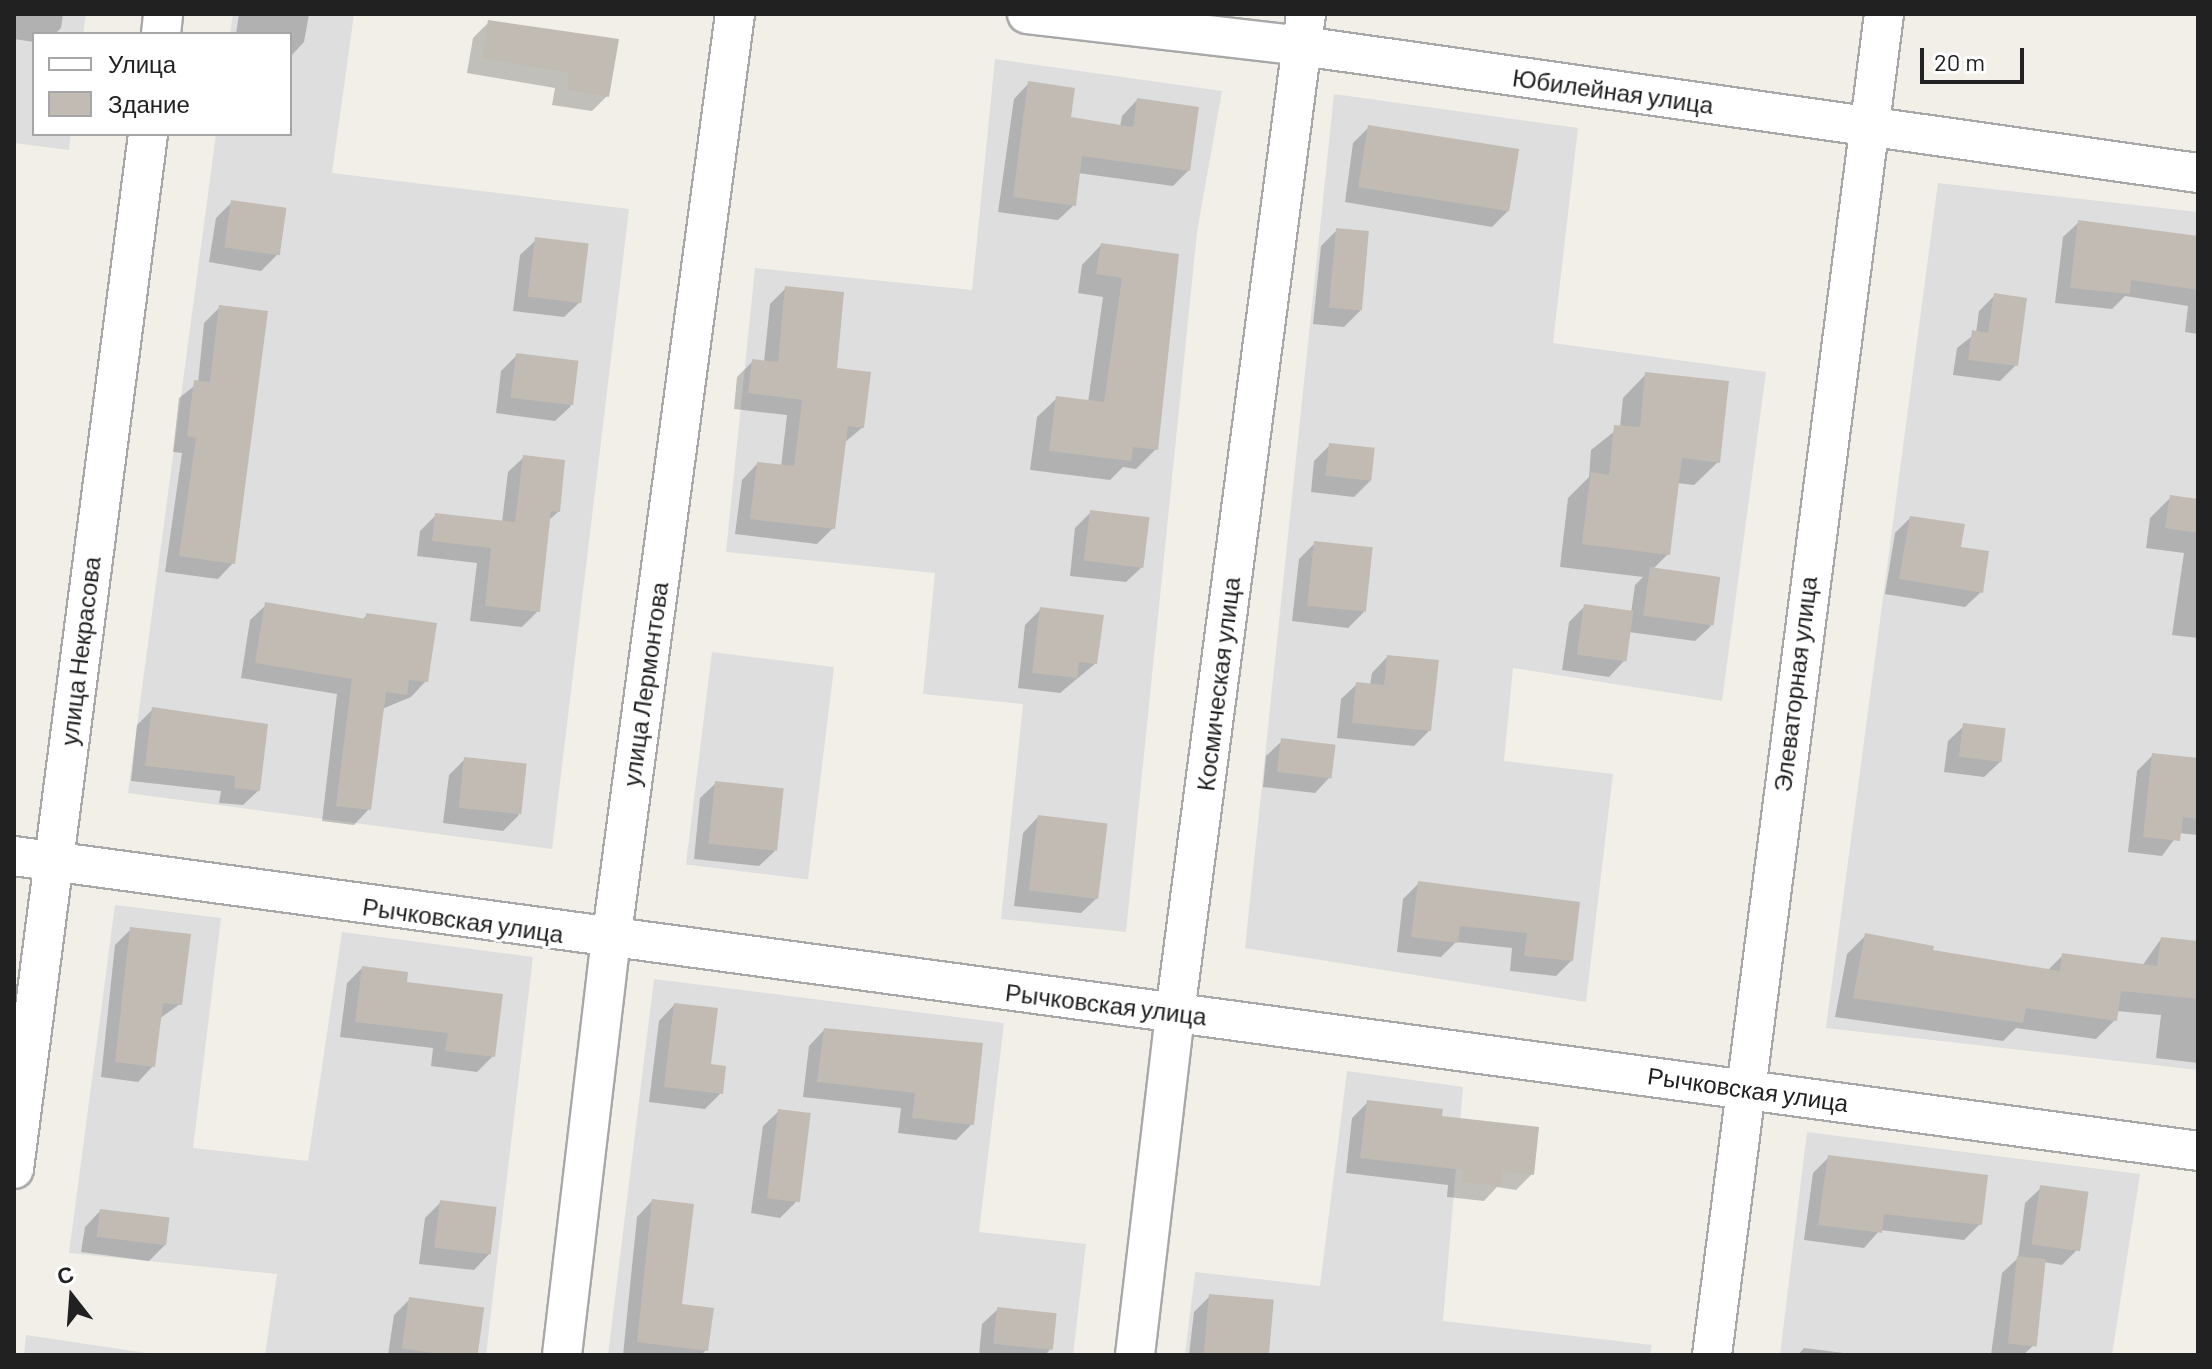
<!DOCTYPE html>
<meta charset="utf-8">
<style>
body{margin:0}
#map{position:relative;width:2212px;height:1369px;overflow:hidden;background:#f1efe8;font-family:Barlow,sans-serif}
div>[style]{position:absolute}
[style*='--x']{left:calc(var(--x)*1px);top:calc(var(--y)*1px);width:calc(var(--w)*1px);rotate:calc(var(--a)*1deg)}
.residential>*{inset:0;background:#dfdede;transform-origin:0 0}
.shadow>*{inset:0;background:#0003}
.building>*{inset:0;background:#c2bbb4;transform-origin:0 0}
.roads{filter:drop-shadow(2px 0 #a8a8a8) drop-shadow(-2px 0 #a8a8a8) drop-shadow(0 2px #a8a8a8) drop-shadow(0 -2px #a8a8a8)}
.minor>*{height:38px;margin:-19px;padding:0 19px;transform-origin:19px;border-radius:19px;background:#fff}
span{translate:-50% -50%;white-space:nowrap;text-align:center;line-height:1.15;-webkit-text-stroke:6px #fff;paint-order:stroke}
.street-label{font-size:24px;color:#212121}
.frame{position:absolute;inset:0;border:16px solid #212121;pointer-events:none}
.legend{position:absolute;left:32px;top:32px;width:260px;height:104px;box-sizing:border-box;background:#fff;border:2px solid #a6a6a6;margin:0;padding:10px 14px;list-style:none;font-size:24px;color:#212121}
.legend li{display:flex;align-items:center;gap:16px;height:40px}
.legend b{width:40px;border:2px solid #a6a6a6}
.north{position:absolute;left:32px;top:1257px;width:80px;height:80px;-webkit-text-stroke:6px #fff;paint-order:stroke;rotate:343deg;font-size:22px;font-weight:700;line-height:32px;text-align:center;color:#212121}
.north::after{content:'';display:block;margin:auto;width:28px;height:36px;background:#212121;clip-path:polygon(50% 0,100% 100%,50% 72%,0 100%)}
.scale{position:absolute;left:1920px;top:48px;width:104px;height:36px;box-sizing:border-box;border:4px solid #212121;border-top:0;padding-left:10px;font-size:24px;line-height:28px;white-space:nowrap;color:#212121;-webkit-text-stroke:6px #fff;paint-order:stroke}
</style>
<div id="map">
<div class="residential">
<div style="clip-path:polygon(14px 14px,86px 14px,83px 34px,34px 34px,34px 134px,71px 134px,69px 150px,14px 143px)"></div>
<div style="clip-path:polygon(233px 14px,354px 14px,332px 173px,629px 209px,552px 849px,128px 793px,216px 134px,290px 134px,290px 34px,230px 34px)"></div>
<div style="clip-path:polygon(995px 59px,1222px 91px,1197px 232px,1126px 932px,1001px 919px,1023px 704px,923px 694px,935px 573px,726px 552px,755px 268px,972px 290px)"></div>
<div style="clip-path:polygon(1334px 94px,1578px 128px,1553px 343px,1766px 372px,1722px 701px,1513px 668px,1504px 761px,1613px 774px,1586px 1002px,1245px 948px)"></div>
<div style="clip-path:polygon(1938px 183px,2198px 212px,2198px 1070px,1826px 1028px)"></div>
<div style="left:712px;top:652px;width:123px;height:214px;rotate:7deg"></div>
<div style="clip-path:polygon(115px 905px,221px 918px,193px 1148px,308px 1161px,342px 932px,533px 957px,486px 1355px,265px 1355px,277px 1274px,69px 1253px)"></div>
<div style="clip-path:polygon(654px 979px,1004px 1023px,979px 1232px,1086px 1244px,1073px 1355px,608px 1355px)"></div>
<div style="clip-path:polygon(1347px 1071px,1463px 1087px,1443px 1321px,1652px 1345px,1650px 1355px,1185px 1355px,1195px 1272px,1320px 1286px)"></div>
<div style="clip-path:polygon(1807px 1132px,2140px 1174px,2112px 1355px,1780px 1355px)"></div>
<div style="clip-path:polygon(26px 1335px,160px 1355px,24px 1355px)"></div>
</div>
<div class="shadow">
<div style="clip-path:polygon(14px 14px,63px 14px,61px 28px,55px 34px,34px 34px,34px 42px,14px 39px)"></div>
<div style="clip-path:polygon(239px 14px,309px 14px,304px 42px,290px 57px,290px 34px,236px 34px)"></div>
<div style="clip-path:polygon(489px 22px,607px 96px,592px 111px,552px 105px,555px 88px,467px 73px,473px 38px)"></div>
<div style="clip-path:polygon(1029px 83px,1068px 118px,1120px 127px,1122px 116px,1137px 100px,1189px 170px,1173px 186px,1078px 173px,1074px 205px,1058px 220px,998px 212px,1014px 99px)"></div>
<div style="clip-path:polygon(1369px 127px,1508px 211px,1492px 227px,1345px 202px,1353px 143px)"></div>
<div style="clip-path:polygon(232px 202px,277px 255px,261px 271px,209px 262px,216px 218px)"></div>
<div style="clip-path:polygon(2079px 222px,2198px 238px,2198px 334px,2185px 332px,2188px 306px,2125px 296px,2112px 309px,2055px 303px,2063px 237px)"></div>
<div style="clip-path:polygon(1337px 230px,1360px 311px,1344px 327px,1313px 324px,1321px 246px)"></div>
<div style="clip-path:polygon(536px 240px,580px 302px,564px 317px,513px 311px,520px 255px)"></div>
<div style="clip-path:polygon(1101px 245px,1177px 256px,1156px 449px,1136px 469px,1123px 467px,1110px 480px,1030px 470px,1037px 417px,1057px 398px,1088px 402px,1103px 297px,1078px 293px,1082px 265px)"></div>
<div style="clip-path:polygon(786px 288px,863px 427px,844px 443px,833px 528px,817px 544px,735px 534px,742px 480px,757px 464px,781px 467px,787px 415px,734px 409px,737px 377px,753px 361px,764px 362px,770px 304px)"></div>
<div style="clip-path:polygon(1994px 296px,2016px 365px,2000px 381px,1953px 375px,1957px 348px,1976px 333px,1979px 311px)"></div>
<div style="clip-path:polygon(220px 307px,233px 563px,218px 579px,165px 572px,182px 453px,173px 452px,179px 398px,198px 383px,204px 323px)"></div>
<div style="clip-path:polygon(517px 355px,571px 406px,555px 421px,496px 413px,501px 371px)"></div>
<div style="clip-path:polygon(1646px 374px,1718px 462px,1694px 485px,1677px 483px,1668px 554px,1653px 569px,1711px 626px,1695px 641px,1629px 632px,1624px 661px,1609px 677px,1562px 670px,1569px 622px,1585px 606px,1631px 613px,1635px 585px,1643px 577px,1560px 567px,1568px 498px,1589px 477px,1591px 450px,1620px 427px,1623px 398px)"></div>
<div style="clip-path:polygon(1330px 445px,1370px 481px,1354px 497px,1311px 492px,1314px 461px)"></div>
<div style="clip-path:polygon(524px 457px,558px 512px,548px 521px,538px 611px,522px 627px,470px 621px,477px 563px,417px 556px,420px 531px,436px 515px,502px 522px,508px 472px)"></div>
<div style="clip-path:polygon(2170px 498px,2198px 502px,2198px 638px,2172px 635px,2184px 553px,2146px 548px,2150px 518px)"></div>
<div style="clip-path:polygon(1091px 512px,1142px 567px,1126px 582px,1070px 576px,1075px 528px)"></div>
<div style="clip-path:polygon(1910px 518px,1981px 592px,1965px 607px,1885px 594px,1895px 533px)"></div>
<div style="clip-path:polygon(1315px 543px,1364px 612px,1348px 628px,1292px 621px,1299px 559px)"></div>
<div style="clip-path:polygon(266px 605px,362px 620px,367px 615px,426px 681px,411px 697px,382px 709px,369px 809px,354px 825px,322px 821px,337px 694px,241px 678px,250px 620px)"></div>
<div style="clip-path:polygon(1041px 609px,1096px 663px,1060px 693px,1018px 688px,1025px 625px)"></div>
<div style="clip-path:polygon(1387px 657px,1430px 730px,1414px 746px,1337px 738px,1341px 699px,1357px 684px,1370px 685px,1372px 673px)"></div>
<div style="clip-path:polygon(153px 709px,259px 790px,243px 805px,219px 803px,221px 791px,131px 781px,137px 725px)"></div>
<div style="clip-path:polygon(1964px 726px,2000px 762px,1984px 777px,1944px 772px,1948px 741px)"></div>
<div style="clip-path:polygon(1282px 741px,1330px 777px,1315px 793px,1263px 787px,1266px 756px)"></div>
<div style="clip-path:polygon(2153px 755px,2198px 760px,2198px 835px,2179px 833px,2162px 856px,2128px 852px,2137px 771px)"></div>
<div style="clip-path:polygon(465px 759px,519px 815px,503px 831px,443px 823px,449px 775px)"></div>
<div style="clip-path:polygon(716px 783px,775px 851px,759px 866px,694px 859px,700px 798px)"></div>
<div style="clip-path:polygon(1038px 817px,1097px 898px,1081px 913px,1014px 906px,1023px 833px)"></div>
<div style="clip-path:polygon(1419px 883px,1578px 904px,1572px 960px,1556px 976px,1510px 971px,1512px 948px,1456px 942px,1441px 957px,1397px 952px,1403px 899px)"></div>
<div style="clip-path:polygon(131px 929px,180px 1004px,159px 1019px,153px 1066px,138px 1082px,101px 1077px,115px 945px)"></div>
<div style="clip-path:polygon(1866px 935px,1930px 952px,2047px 971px,2063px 955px,2142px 966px,2161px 939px,2198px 943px,2198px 1063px,2156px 1058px,2161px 1015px,2116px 1011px,2115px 1020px,2096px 1039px,2016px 1028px,2003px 1041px,1835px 1017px,1847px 954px)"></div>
<div style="clip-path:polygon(362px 968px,404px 984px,493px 1056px,477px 1072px,431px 1066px,433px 1048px,340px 1037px,347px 983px)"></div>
<div style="clip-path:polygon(674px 1005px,721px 1093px,705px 1109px,649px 1102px,659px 1021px)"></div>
<div style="clip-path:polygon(824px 1030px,972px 1124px,956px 1140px,898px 1133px,901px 1108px,803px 1097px,809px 1046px)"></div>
<div style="clip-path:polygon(1368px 1102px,1440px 1118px,1532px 1174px,1516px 1190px,1497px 1187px,1484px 1201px,1447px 1197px,1448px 1185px,1346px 1173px,1352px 1118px)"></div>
<div style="clip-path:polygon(779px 1111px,796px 1202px,780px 1218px,751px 1213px,763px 1126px)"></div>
<div style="clip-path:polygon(1829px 1157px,1980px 1224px,1964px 1240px,1880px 1230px,1864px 1248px,1804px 1240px,1813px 1173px)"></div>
<div style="clip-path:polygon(2041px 1188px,2078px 1249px,2062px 1265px,2044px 1262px,2033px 1346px,2023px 1355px,1991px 1355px,2002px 1273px,2018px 1258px,2025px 1203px)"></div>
<div style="clip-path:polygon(652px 1201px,680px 1306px,706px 1350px,701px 1355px,623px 1355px,637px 1217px)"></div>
<div style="clip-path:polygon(441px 1202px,489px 1254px,474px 1270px,419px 1264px,425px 1218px)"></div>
<div style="clip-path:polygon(100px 1211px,165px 1245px,149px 1261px,81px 1252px,85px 1227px)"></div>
<div style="clip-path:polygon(1210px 1296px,1267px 1355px,1189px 1355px,1194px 1312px)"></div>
<div style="clip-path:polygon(410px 1299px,481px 1309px,475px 1355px,388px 1355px,394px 1315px)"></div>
<div style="clip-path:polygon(998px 1309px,1050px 1350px,1045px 1355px,979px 1355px,982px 1324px)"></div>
<div style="clip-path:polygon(1804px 1348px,1860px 1355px,1798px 1355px)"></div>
</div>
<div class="building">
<div style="clip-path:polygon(488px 20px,619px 39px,609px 97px,567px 90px,569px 73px,482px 58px)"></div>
<div style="clip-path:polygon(1028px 81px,1075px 88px,1071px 117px,1133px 127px,1137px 98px,1199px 107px,1190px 171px,1082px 156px,1076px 206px,1013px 197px)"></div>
<div style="left:1368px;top:125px;width:153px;height:63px;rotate:9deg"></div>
<div style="left:231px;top:200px;width:56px;height:48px;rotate:8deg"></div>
<div style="clip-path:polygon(2078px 220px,2198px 236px,2198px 290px,2131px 280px,2130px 294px,2070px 288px)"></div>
<div style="left:1336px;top:228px;width:33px;height:80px;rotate:5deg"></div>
<div style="left:535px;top:237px;width:54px;height:60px;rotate:7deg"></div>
<div style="clip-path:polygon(1101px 243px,1179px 254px,1158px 450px,1133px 447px,1131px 461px,1049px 451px,1056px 396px,1104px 402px,1122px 278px,1096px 274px)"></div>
<div style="clip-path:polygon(785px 286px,844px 292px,837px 368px,871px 372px,864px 428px,848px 426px,835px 529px,750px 519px,757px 462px,794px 466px,802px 400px,748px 393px,752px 359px,778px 362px)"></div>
<div style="clip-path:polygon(1994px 293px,2027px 298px,2018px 366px,1968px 360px,1972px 330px,1988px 333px)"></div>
<div style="clip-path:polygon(219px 305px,268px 311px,235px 564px,179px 556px,196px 438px,187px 436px,194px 380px,210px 382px)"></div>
<div style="left:516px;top:353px;width:63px;height:45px;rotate:7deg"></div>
<div style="clip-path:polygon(1645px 372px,1729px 381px,1720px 463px,1682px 458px,1670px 555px,1582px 544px,1591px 472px,1609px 475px,1614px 425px,1640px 427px)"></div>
<div style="left:1329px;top:443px;width:46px;height:33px;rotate:6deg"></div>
<div style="clip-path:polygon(523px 455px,565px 460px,560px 512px,551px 511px,540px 612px,485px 606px,491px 548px,432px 541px,435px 513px,515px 522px)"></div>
<div style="clip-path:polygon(2170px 495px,2198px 499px,2198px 533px,2165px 528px)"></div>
<div style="left:1090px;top:510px;width:60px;height:51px;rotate:7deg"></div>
<div style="clip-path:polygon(1910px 516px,1965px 524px,1961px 547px,1989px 551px,1983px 593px,1899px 579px)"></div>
<div style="left:1314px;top:541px;width:59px;height:65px;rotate:6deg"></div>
<div style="left:1650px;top:567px;width:71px;height:49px;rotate:8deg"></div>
<div style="clip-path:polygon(265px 602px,366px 619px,366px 613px,437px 623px,428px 682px,409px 680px,407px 695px,386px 692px,371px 810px,336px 806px,352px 679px,255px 663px)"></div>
<div style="left:1584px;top:604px;width:50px;height:51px;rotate:8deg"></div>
<div style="clip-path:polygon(1040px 607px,1104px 615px,1097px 664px,1079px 662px,1077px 678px,1032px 673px)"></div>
<div style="clip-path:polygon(1387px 655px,1439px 660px,1431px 731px,1352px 723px,1356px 682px,1384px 685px)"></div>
<div style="clip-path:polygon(152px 707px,268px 724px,260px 791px,234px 788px,235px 776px,145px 766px)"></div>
<div style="left:1963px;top:723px;width:43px;height:34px;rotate:7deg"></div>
<div style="left:1281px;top:738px;width:55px;height:34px;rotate:7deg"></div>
<div style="clip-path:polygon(2152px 753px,2198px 758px,2198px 819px,2183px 817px,2180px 841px,2143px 837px)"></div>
<div style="left:464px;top:757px;width:63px;height:51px;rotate:6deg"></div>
<div style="left:715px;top:781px;width:69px;height:63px;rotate:6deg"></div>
<div style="left:1038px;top:815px;width:70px;height:76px;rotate:7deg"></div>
<div style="clip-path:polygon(1418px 881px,1580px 902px,1573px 961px,1524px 956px,1527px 933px,1460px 926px,1458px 943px,1411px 937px)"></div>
<div style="clip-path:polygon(130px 927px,191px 934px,182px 1005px,163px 1003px,155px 1067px,115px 1062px)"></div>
<div style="clip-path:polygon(1865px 933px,1934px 946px,1933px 950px,2060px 971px,2062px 953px,2157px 966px,2161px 937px,2198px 941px,2198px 999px,2121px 991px,2117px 1021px,2026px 1008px,2023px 1023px,1853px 998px)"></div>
<div style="clip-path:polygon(362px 966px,408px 972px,407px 982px,503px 994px,495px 1057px,445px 1051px,448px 1033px,355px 1022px)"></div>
<div style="clip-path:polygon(674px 1003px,718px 1008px,711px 1064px,726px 1066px,723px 1094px,664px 1087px)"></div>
<div style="clip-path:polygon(824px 1028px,983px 1043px,974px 1125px,912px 1118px,915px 1093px,817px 1082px)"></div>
<div style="clip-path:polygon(1367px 1100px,1443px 1109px,1442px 1116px,1539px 1127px,1534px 1175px,1503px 1171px,1501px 1186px,1462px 1182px,1463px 1170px,1360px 1158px)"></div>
<div style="left:778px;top:1109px;width:33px;height:90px;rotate:7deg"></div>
<div style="clip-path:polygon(1828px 1155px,1988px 1175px,1982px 1225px,1884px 1214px,1882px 1233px,1818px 1225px)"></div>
<div style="left:2040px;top:1185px;width:49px;height:60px;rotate:8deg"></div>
<div style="clip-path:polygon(652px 1199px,694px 1204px,682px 1304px,714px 1308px,708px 1351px,637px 1342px)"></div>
<div style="left:440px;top:1200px;width:57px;height:48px;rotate:7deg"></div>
<div style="left:100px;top:1209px;width:70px;height:28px;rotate:7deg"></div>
<div style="left:2017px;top:1256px;width:29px;height:88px;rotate:6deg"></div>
<div style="left:1209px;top:1294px;width:65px;height:61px;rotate:5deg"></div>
<div style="left:409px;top:1297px;width:76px;height:52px;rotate:8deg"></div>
<div style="left:997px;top:1307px;width:60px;height:37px;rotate:6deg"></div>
</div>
<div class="roads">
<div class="minor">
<div style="--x:1027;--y:14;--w:277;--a:6.6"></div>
<div style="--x:1302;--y:46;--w:905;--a:8.07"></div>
<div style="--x:161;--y:34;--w:20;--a:-84"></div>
<div style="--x:14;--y:856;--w:2204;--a:7.69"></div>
<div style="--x:14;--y:1169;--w:1044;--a:-82.62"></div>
<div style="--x:562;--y:1355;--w:417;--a:-83.3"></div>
<div style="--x:611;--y:941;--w:935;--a:-82.38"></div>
<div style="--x:1135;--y:1355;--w:344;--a:-83.3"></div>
<div style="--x:1175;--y:1013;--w:1008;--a:-82.53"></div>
<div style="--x:1712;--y:1355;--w:1352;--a:-82.69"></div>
</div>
</div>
<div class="street-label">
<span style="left:1613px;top:91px;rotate:8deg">Юбилейная улица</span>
<span style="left:80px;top:651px;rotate:-83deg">улица Некрасова</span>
<span style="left:645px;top:684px;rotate:-82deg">улица Лермонтова</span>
<span style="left:1218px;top:684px;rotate:-83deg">Космическая улица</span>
<span style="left:1795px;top:684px;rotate:-83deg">Элеваторная улица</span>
<span style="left:463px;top:920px;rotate:8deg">Рычковская улица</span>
<span style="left:1106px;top:1004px;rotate:7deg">Рычковская улица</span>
<span style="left:1748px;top:1089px;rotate:8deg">Рычковская улица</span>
</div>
<div class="frame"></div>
<ul class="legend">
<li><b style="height:10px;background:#fff"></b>Улица</li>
<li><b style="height:22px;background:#c2bbb4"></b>Здание</li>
</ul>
<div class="north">С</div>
<div class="scale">20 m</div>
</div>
